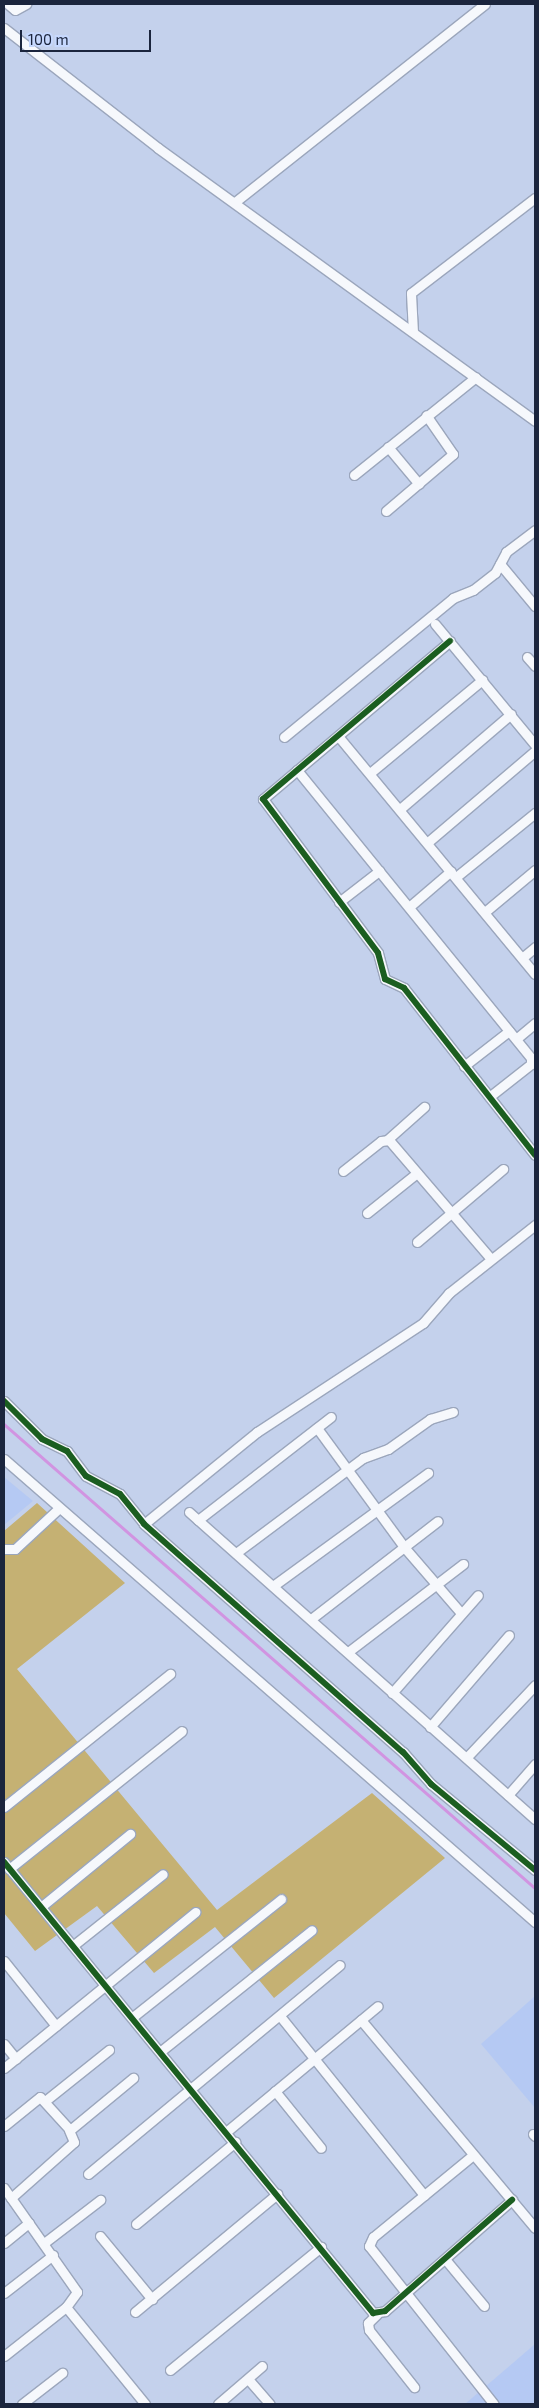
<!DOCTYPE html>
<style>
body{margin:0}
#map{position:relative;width:539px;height:2408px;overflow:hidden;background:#c4d1ec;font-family:"Exo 2",sans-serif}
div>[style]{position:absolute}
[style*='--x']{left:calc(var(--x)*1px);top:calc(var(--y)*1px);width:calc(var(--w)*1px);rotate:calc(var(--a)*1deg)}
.built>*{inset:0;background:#b5c9f3}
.green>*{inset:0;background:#c5b173}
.stream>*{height:2.5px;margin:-1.25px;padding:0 1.25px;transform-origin:1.25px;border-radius:1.25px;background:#d194e1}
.roads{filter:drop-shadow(1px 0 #9ba6bc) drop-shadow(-1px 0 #9ba6bc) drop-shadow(0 1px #9ba6bc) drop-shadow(0 -1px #9ba6bc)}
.minor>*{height:9px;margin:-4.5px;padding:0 4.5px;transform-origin:4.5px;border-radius:4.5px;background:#f6f8fc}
.cycleway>*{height:6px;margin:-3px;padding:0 3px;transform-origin:3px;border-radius:3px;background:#1b5e20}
span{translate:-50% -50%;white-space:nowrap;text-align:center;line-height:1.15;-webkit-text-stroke:5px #c6d8fe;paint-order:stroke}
.frame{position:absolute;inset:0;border:5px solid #1b253d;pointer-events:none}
.scale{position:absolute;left:20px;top:30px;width:131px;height:22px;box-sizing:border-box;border:2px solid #1b253d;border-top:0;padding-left:6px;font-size:15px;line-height:18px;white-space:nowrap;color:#1b253d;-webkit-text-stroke:4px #c6d8fe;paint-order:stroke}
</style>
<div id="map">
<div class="built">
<div style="clip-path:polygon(4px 1477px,33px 1501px,4px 1525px)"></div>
<div style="clip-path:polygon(535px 1996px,535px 2108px,481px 2044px)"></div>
<div style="clip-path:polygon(535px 2344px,535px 2404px,465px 2404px)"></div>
</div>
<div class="green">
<div style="clip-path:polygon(37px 1503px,125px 1583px,17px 1669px,217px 1910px,372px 1793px,445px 1858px,274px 1998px,215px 1927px,154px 1973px,97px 1906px,35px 1951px,4px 1913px,4px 1531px)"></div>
</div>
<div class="stream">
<div style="--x:4;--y:1424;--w:705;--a:41.15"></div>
</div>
<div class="roads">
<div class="minor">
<div style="--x:8;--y:4;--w:9;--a:41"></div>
<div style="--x:15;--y:10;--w:13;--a:-29"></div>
<div style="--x:4;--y:28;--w:195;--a:37.9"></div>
<div style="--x:158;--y:148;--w:465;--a:35.9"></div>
<div style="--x:235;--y:202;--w:319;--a:-38.4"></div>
<div style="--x:413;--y:332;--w:39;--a:-93"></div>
<div style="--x:411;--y:293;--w:156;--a:-37.5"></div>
<div style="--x:388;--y:447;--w:48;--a:50"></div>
<div style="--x:354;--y:475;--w:156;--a:-38.8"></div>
<div style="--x:386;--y:511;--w:88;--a:-40.4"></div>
<div style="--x:453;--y:454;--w:47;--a:-124.7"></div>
<div style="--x:500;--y:564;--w:55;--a:50.2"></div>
<div style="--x:435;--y:624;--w:157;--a:50.4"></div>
<div style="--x:450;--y:641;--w:245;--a:139.8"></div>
<div style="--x:263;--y:799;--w:192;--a:53.2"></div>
<div style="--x:378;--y:953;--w:27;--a:75"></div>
<div style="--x:385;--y:979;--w:21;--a:25"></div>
<div style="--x:404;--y:988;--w:212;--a:51.9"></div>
<div style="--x:527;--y:657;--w:12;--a:48"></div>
<div style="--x:338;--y:736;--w:309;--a:50.4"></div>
<div style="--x:284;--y:737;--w:219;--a:-39.4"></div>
<div style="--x:453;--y:598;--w:22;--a:-22"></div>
<div style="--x:473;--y:590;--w:28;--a:-38"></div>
<div style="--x:495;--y:573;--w:24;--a:-62"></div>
<div style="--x:506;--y:552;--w:36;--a:-37"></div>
<div style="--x:297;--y:770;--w:371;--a:50.9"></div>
<div style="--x:531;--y:1058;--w:6;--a:90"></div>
<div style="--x:531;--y:1064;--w:53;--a:141.8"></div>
<div style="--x:370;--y:773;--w:146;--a:-39.7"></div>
<div style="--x:400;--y:809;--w:146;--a:-40.6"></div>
<div style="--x:428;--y:842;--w:140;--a:-40.4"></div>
<div style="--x:456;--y:877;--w:102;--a:-39"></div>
<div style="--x:339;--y:902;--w:51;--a:-37.8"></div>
<div style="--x:409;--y:907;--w:55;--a:-40.6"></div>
<div style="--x:486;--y:911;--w:64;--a:-39.9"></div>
<div style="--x:522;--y:958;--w:17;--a:-40"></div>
<div style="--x:516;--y:1039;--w:25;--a:-40"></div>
<div style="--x:464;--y:1066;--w:57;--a:-37.9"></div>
<div style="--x:387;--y:1140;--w:50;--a:-41.7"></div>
<div style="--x:343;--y:1171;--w:48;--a:-38.3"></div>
<div style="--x:381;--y:1141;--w:8;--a:-7"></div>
<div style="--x:389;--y:1140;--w:155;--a:49.4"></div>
<div style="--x:367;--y:1213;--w:64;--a:-38.7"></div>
<div style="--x:417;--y:1242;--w:113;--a:-40.3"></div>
<div style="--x:4;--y:1401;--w:54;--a:45"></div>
<div style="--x:42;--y:1439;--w:28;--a:26"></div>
<div style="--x:67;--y:1451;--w:31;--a:53"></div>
<div style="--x:86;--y:1476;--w:38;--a:28"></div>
<div style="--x:120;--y:1494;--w:38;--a:51"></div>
<div style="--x:144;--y:1524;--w:345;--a:41.4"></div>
<div style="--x:403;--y:1752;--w:43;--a:48.8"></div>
<div style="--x:431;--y:1784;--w:135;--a:39.6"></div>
<div style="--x:317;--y:1428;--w:147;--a:53.8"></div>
<div style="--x:404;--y:1547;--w:87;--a:49.2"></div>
<div style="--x:4;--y:1459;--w:705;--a:41.09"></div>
<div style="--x:189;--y:1512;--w:463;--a:41.6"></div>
<div style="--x:198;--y:1520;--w:168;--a:-37.8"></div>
<div style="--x:144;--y:1524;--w:146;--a:-39.2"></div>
<div style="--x:257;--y:1432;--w:199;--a:-33.3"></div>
<div style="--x:423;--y:1323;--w:40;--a:-49"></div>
<div style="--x:449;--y:1293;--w:110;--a:-38.3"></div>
<div style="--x:4;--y:1549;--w:11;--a:0"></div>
<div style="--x:15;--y:1549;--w:59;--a:-42.9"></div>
<div style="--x:236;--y:1553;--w:159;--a:-36.8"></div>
<div style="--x:363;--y:1458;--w:27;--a:-20"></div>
<div style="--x:388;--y:1449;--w:52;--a:-35.5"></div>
<div style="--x:430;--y:1419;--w:24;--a:-17"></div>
<div style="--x:273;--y:1586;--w:192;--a:-36.1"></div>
<div style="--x:311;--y:1619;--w:160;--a:-37.7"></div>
<div style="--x:348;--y:1652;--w:145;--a:-37.4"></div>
<div style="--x:392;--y:1693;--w:130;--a:-48.7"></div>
<div style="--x:430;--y:1727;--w:121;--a:-49.3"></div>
<div style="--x:467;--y:1757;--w:99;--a:-46.6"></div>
<div style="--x:508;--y:1795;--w:41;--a:-48.9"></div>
<div style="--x:4;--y:1807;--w:213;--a:-38.7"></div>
<div style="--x:4;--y:1862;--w:583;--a:50.71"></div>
<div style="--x:373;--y:2313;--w:12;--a:-9"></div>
<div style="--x:385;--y:2311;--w:169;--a:-41.2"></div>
<div style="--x:9;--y:1869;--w:221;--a:-38.6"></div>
<div style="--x:42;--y:1906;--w:114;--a:-39.3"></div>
<div style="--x:75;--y:1944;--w:112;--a:-38.5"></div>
<div style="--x:4;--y:1961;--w:83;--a:51.3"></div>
<div style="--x:134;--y:2016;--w:188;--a:-38.5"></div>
<div style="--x:280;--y:2016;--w:230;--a:51.2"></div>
<div style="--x:361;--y:2020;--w:271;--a:50.1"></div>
<div style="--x:4;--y:2044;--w:19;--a:51"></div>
<div style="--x:161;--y:2051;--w:193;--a:-38.7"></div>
<div style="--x:4;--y:2068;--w:247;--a:-39.2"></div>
<div style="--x:275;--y:2091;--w:73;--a:51.1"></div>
<div style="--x:45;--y:2101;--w:82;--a:-38.6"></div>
<div style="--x:4;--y:2126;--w:46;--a:-38.9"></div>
<div style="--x:40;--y:2097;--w:45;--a:47.7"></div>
<div style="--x:70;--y:2130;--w:82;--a:-39.5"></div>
<div style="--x:226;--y:2132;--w:197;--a:-39.7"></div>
<div style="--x:533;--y:2134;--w:3;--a:45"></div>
<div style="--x:473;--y:2155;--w:129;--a:140.6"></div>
<div style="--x:373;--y:2237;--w:10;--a:114"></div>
<div style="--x:369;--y:2246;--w:201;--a:51.7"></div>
<div style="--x:88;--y:2174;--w:327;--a:-39.7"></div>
<div style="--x:4;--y:2188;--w:127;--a:54.9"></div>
<div style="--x:77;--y:2292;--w:19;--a:126"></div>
<div style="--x:66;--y:2307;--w:79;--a:141.7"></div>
<div style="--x:11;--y:2198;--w:84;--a:-41.6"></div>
<div style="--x:74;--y:2142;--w:13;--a:-113"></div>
<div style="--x:136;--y:2224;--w:129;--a:-39.6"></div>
<div style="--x:100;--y:2236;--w:82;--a:50.5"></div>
<div style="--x:4;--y:2243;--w:32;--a:-39"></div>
<div style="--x:44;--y:2243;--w:71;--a:-37.5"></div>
<div style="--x:445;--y:2259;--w:61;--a:50.3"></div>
<div style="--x:4;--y:2293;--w:62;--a:-37.8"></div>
<div style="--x:66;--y:2307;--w:125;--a:50.8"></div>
<div style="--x:135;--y:2312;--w:185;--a:-39.7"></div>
<div style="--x:377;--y:2314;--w:13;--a:135"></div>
<div style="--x:368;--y:2323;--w:7;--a:82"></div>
<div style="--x:369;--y:2330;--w:73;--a:51.7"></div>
<div style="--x:170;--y:2370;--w:195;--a:-39.2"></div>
<div style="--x:248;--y:2379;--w:33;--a:49"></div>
<div style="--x:22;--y:2404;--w:51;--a:-37.8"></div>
<div style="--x:218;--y:2404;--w:58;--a:-40.8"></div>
</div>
</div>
<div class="cycleway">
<div style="--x:450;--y:641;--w:245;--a:139.8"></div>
<div style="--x:263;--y:799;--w:192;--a:53.2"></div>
<div style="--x:378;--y:953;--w:27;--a:75"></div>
<div style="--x:385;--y:979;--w:21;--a:25"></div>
<div style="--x:404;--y:988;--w:212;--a:51.9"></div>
<div style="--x:4;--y:1401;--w:54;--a:45"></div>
<div style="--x:42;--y:1439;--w:28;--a:26"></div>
<div style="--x:67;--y:1451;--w:31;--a:53"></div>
<div style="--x:86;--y:1476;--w:38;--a:28"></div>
<div style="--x:120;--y:1494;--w:38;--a:51"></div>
<div style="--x:144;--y:1524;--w:345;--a:41.4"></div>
<div style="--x:403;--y:1752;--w:43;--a:48.8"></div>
<div style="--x:431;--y:1784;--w:135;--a:39.6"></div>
<div style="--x:4;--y:1862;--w:583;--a:50.71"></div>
<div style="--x:373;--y:2313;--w:12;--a:-9"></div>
<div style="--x:385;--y:2311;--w:169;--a:-41.2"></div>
</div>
<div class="frame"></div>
<div class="scale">100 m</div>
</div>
